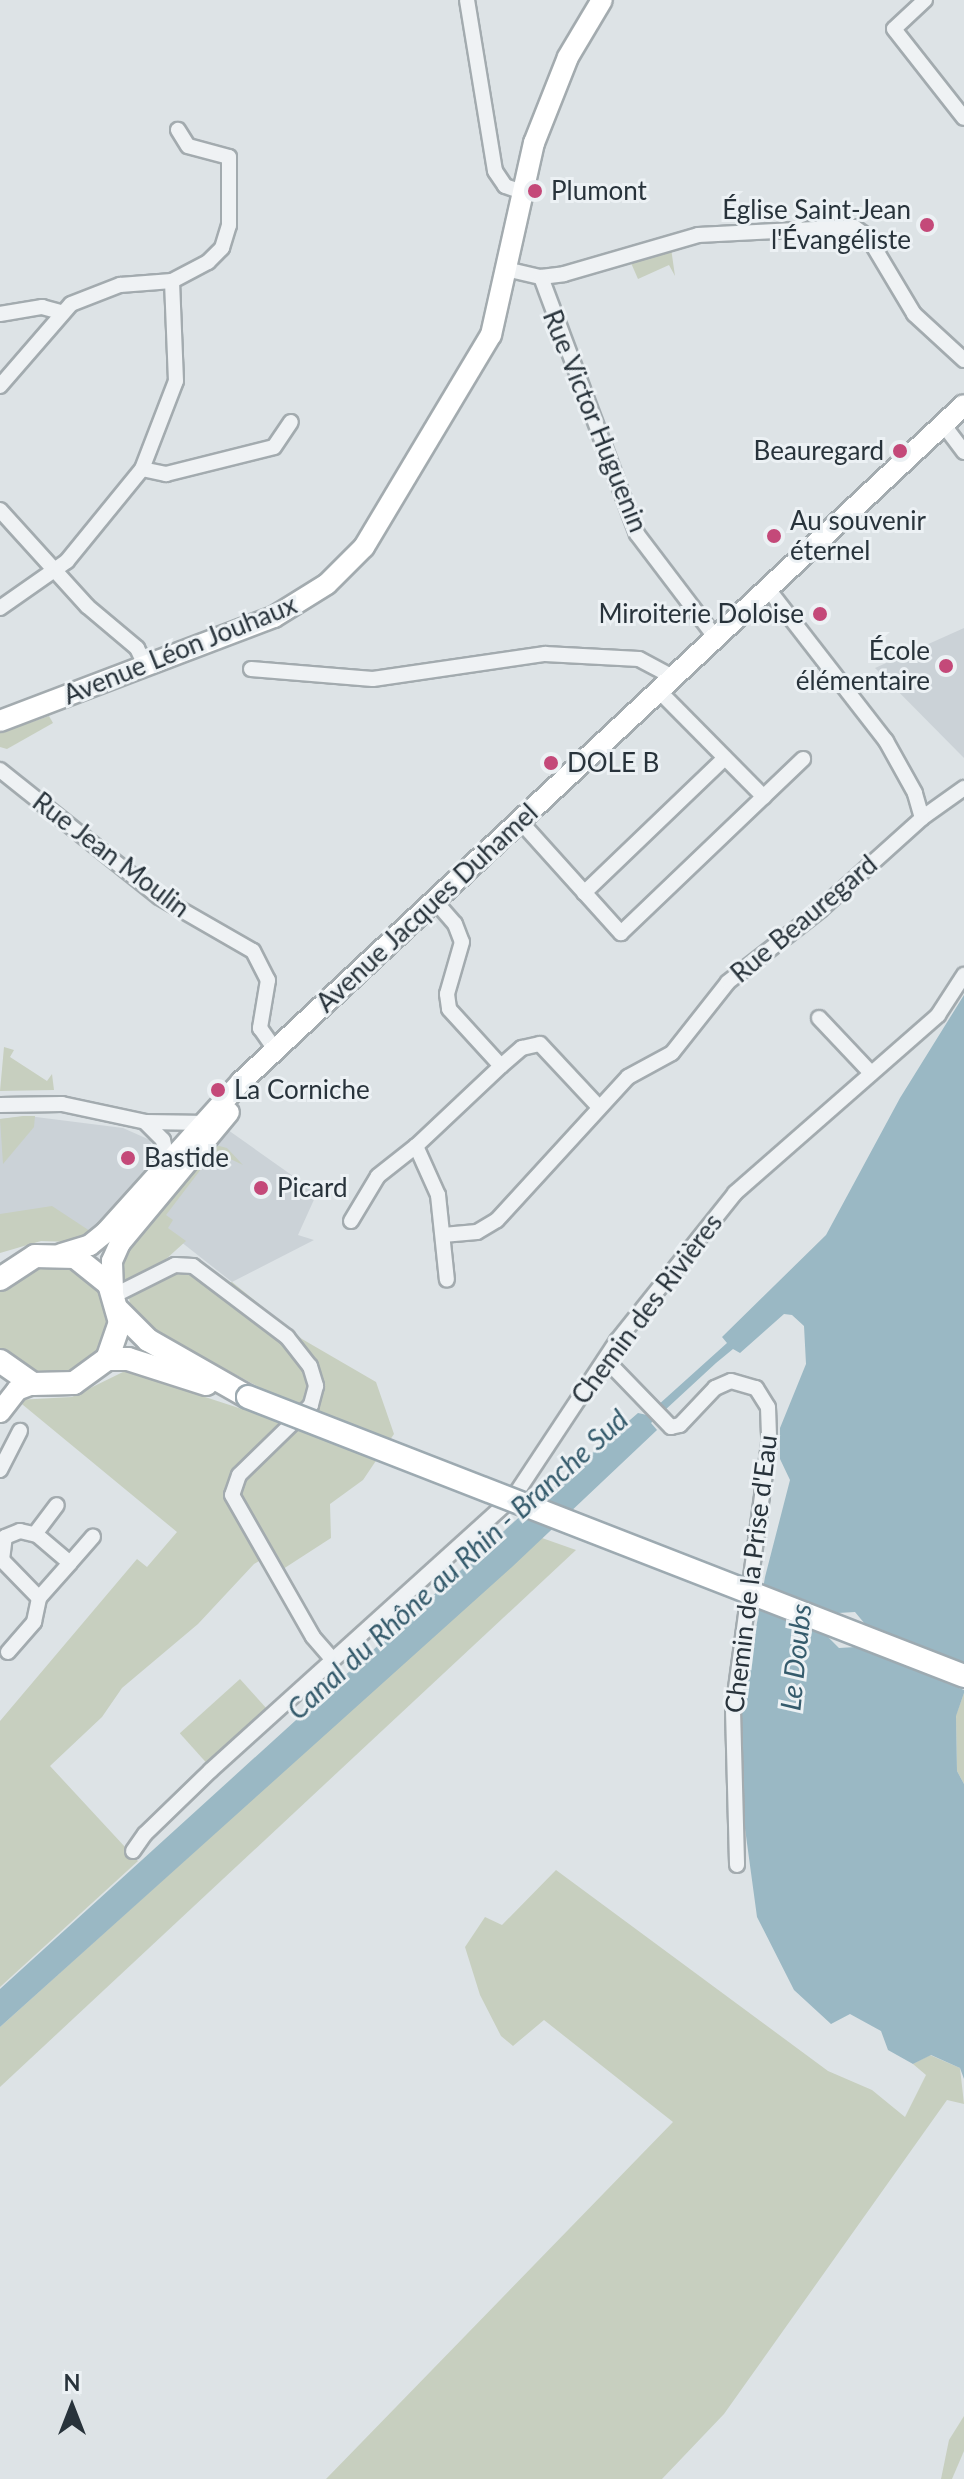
<!DOCTYPE html>
<meta charset="utf-8">
<style>
body{margin:0}
#map{position:relative;width:964px;height:2479px;overflow:hidden;background:#dde3e6;font-family:Lato,sans-serif}
div>[style]{position:absolute}
[style*='--x']{left:calc(var(--x)*1px);top:calc(var(--y)*1px);width:calc(var(--w)*1px);rotate:calc(var(--a)*1deg)}
.built>*{inset:0;background:#cbd2d7}
.green>*{inset:0;background:#c7cfbf;transform-origin:0 0}
.water>*{inset:0;background:#9ab8c4}
.pier>*{inset:0;background:#dde3e6}
.roads{filter:drop-shadow(2px 0 #a3abaf) drop-shadow(-2px 0 #a3abaf) drop-shadow(0 2px #a3abaf) drop-shadow(0 -2px #a3abaf)}
.street>*{height:14px;margin:-7px;padding:0 7px;transform-origin:7px;border-radius:7px;background:#eff2f4}
.secondary>*{height:20px;margin:-10px;padding:0 10px;transform-origin:10px;border-radius:10px;background:#fff}
.primary>*{height:22px;margin:-11px;padding:0 11px;transform-origin:11px;border-radius:11px;background:#fff}
.bridges{filter:drop-shadow(2px 0 #9daab1) drop-shadow(-2px 0 #9daab1) drop-shadow(0 2px #9daab1) drop-shadow(0 -2px #9daab1)}
.primary-bridge>*{height:22px;margin:-11px;padding:0 11px;transform-origin:11px;border-radius:11px;background:#fff}
.dots>*{width:22px;height:22px;translate:-50% -50%;box-sizing:border-box;border:4px solid #ecf1f4;border-radius:50%}
span{translate:-50% -50%;white-space:nowrap;text-align:center;line-height:1.15;-webkit-text-stroke:6px #ecf1f4;paint-order:stroke}
.poi-label{font-size:26px;color:#28333b}
.left{translate:0 -50%;text-align:left}
.right{translate:-100% -50%;text-align:right}
.street-label{font-size:26px;color:#28333b}
.water-label{font-size:28px;color:#355b6c;font-style:italic}
.north{position:absolute;left:32px;top:2367px;width:80px;height:80px;-webkit-text-stroke:6px #ecf1f4;paint-order:stroke;rotate:0deg;font-size:22px;font-weight:700;line-height:32px;text-align:center;color:#28333b}
.north::after{content:'';display:block;margin:auto;width:28px;height:36px;background:#28333b;clip-path:polygon(50% 0,100% 100%,50% 72%,0 100%)}
</style>
<div id="map">
<div class="built">
<div style="clip-path:polygon(964px 628px,964px 758px,875px 668px)"></div>
<div style="clip-path:polygon(28px 1116px,123px 1128px,150px 1140px,156px 1160px,96px 1230px,0 1244px,0 1119px)"></div>
<div style="clip-path:polygon(228px 1130px,317px 1193px,298px 1235px,314px 1240px,232px 1282px,157px 1223px)"></div>
</div>
<div class="green">
<div style="clip-path:polygon(671px 248px,675px 276px,669px 265px,638px 279px,631px 263px,621px 265px)"></div>
<div style="clip-path:polygon(49px 716px,53px 723px,7px 749px,0 747px,0 733px)"></div>
<div style="clip-path:polygon(4px 1047px,14px 1050px,10px 1057px,47px 1081px,52px 1074px,54px 1090px,0 1091px)"></div>
<div style="clip-path:polygon(23px 1116px,35px 1116px,34px 1127px,3px 1164px,0 1119px)"></div>
<div style="clip-path:polygon(212px 1144px,227px 1148px,243px 1165px,222px 1155px,211px 1156px,166px 1215px,173px 1220px,168px 1228px,186px 1241px,154px 1270px,123px 1284px,122px 1263px,142px 1226px)"></div>
<div style="clip-path:polygon(52px 1206px,93px 1233px,73px 1242px,41px 1241px,0 1253px,0 1214px)"></div>
<div style="clip-path:polygon(53px 1259px,93px 1275px,113px 1321px,90px 1368px,43px 1380px,0 1350px,0 1290px,6px 1281px)"></div>
<div style="clip-path:polygon(191px 1270px,217px 1286px,232px 1282px,302px 1339px,376px 1382px,394px 1434px,363px 1480px,330px 1504px,331px 1538px,280px 1571px,271px 1554px,254px 1564px,198px 1624px,122px 1688px,102px 1717px,50px 1766px,138px 1861px,0 1987px,0 1721px,137px 1559px,147px 1567px,177px 1532px,17px 1400px,72px 1397px,125px 1371px,242px 1409px,268px 1392px,154px 1331px,133px 1314px,128px 1295px,169px 1271px)"></div>
<div style="clip-path:polygon(542px 1538px,576px 1550px,0 2087px,0 2027px)"></div>
<div style="left:240px;top:1679px;width:42px;height:81px;rotate:48deg"></div>
<div style="clip-path:polygon(964px 1693px,964px 1784px,957px 1771px,956px 1715px)"></div>
<div style="clip-path:polygon(556px 1870px,828px 2071px,872px 2090px,905px 2117px,926px 2075px,913px 2064px,930px 2055px,960px 2068px,964px 2104px,947px 2100px,724px 2414px,662px 2479px,326px 2479px,673px 2122px,544px 2020px,513px 2046px,501px 2036px,480px 1995px,465px 1947px,485px 1917px,502px 1925px)"></div>
<div style="clip-path:polygon(964px 2416px,964px 2451px,952px 2479px,941px 2479px,949px 2440px)"></div>
</div>
<div class="water">
<div style="clip-path:polygon(964px 995px,964px 1693px,956px 1716px,957px 1771px,964px 1784px,964px 2079px,960px 2068px,931px 2055px,913px 2064px,888px 2050px,881px 2031px,850px 2014px,831px 2024px,794px 1990px,757px 1917px,741px 1799px,741px 1714px,765px 1577px,790px 1480px,780px 1459px,780px 1428px,806px 1364px,804px 1326px,792px 1315px,784px 1314px,740px 1353px,733px 1349px,716px 1363px,651px 1423px,657px 1430px,512px 1567px,0 2027px,0 1989px,537px 1501px,638px 1413px,647px 1415px,727px 1343px,722px 1337px,826px 1235px,900px 1098px)"></div>
</div>
<div class="pier">
<div style="clip-path:polygon(760px 1583px,838px 1613px,855px 1612px,865px 1624px,964px 1663px,964px 1690px,856px 1647px,839px 1648px,828px 1637px,755px 1608px)"></div>
</div>
<div class="roads">
<div class="street">
<div style="--x:467;--y:0;--w:173;--a:80.7"></div>
<div style="--x:495;--y:171;--w:18;--a:56"></div>
<div style="--x:505;--y:186;--w:18;--a:19"></div>
<div style="--x:925;--y:0;--w:42;--a:136.9"></div>
<div style="--x:894;--y:29;--w:113;--a:51.8"></div>
<div style="--x:510;--y:270;--w:32;--a:13"></div>
<div style="--x:541;--y:277;--w:23;--a:-7"></div>
<div style="--x:564;--y:274;--w:140;--a:-16.2"></div>
<div style="--x:698;--y:235;--w:156;--a:-2.9"></div>
<div style="--x:854;--y:227;--w:17;--a:36"></div>
<div style="--x:868;--y:237;--w:90;--a:59.1"></div>
<div style="--x:914;--y:314;--w:68;--a:42.6"></div>
<div style="--x:541;--y:277;--w:274;--a:69.5"></div>
<div style="--x:637;--y:534;--w:131;--a:52.8"></div>
<div style="--x:0;--y:314;--w:43;--a:-9.5"></div>
<div style="--x:42;--y:307;--w:20;--a:15"></div>
<div style="--x:0;--y:386;--w:108;--a:-49.1"></div>
<div style="--x:71;--y:304;--w:53;--a:-21.2"></div>
<div style="--x:120;--y:285;--w:52;--a:-4.4"></div>
<div style="--x:172;--y:281;--w:41;--a:-27.8"></div>
<div style="--x:208;--y:262;--w:20;--a:-45"></div>
<div style="--x:222;--y:248;--w:24;--a:-73"></div>
<div style="--x:229;--y:225;--w:68;--a:-90"></div>
<div style="--x:229;--y:157;--w:42;--a:-165"></div>
<div style="--x:188;--y:146;--w:19;--a:-122"></div>
<div style="--x:943;--y:424;--w:35;--a:53"></div>
<div style="--x:142;--y:469;--w:25;--a:12"></div>
<div style="--x:166;--y:474;--w:111;--a:-14"></div>
<div style="--x:274;--y:447;--w:30;--a:-56"></div>
<div style="--x:0;--y:510;--w:130;--a:47.8"></div>
<div style="--x:87;--y:606;--w:65;--a:40"></div>
<div style="--x:137;--y:648;--w:21;--a:65"></div>
<div style="--x:0;--y:608;--w:82;--a:-35"></div>
<div style="--x:67;--y:561;--w:119;--a:-50.8"></div>
<div style="--x:142;--y:469;--w:94;--a:-68.9"></div>
<div style="--x:176;--y:381;--w:100;--a:-92.3"></div>
<div style="--x:251;--y:669;--w:122;--a:4.7"></div>
<div style="--x:373;--y:679;--w:174;--a:-8.3"></div>
<div style="--x:545;--y:654;--w:94;--a:3"></div>
<div style="--x:639;--y:659;--w:38;--a:28"></div>
<div style="--x:659;--y:691;--w:149;--a:45.3"></div>
<div style="--x:0;--y:770;--w:203;--a:38.6"></div>
<div style="--x:159;--y:897;--w:108;--a:29.9"></div>
<div style="--x:253;--y:951;--w:33;--a:63"></div>
<div style="--x:268;--y:980;--w:49;--a:99.5"></div>
<div style="--x:260;--y:1028;--w:28;--a:55"></div>
<div style="--x:922;--y:818;--w:52;--a:-35.5"></div>
<div style="--x:520;--y:821;--w:151;--a:48"></div>
<div style="--x:621;--y:933;--w:252;--a:-43.7"></div>
<div style="--x:584;--y:893;--w:195;--a:-43.8"></div>
<div style="--x:435;--y:901;--w:30;--a:49"></div>
<div style="--x:455;--y:924;--w:19;--a:69"></div>
<div style="--x:462;--y:942;--w:54;--a:106.1"></div>
<div style="--x:447;--y:994;--w:15;--a:82"></div>
<div style="--x:449;--y:1009;--w:77;--a:47.6"></div>
<div style="--x:501;--y:1066;--w:117;--a:136.7"></div>
<div style="--x:416;--y:1146;--w:54;--a:65.8"></div>
<div style="--x:438;--y:1195;--w:85;--a:84"></div>
<div style="--x:819;--y:1018;--w:74;--a:46.6"></div>
<div style="--x:501;--y:1066;--w:28;--a:-41"></div>
<div style="--x:522;--y:1048;--w:18;--a:-13"></div>
<div style="--x:540;--y:1044;--w:85;--a:46.9"></div>
<div style="--x:0;--y:1105;--w:62;--a:-0.9"></div>
<div style="--x:62;--y:1104;--w:86;--a:12.1"></div>
<div style="--x:146;--y:1122;--w:61;--a:0.9"></div>
<div style="--x:146;--y:1123;--w:24;--a:45"></div>
<div style="--x:163;--y:1140;--w:19;--a:78"></div>
<div style="--x:351;--y:1221;--w:52;--a:-59"></div>
<div style="--x:378;--y:1176;--w:48;--a:-38.3"></div>
<div style="--x:443;--y:1235;--w:34;--a:-5"></div>
<div style="--x:477;--y:1232;--w:23;--a:-31"></div>
<div style="--x:497;--y:1220;--w:194;--a:-47.5"></div>
<div style="--x:628;--y:1077;--w:50;--a:-28.6"></div>
<div style="--x:672;--y:1053;--w:90;--a:-51.7"></div>
<div style="--x:728;--y:982;--w:117;--a:-38"></div>
<div style="--x:820;--y:910;--w:137;--a:-42"></div>
<div style="--x:922;--y:818;--w:26;--a:-106"></div>
<div style="--x:915;--y:793;--w:60;--a:-119.1"></div>
<div style="--x:886;--y:741;--w:192;--a:-127.8"></div>
<div style="--x:115;--y:1295;--w:67;--a:-26.6"></div>
<div style="--x:175;--y:1265;--w:18;--a:3"></div>
<div style="--x:193;--y:1266;--w:118;--a:37.1"></div>
<div style="--x:287;--y:1337;--w:37;--a:52"></div>
<div style="--x:310;--y:1366;--w:21;--a:73"></div>
<div style="--x:316;--y:1386;--w:20;--a:105"></div>
<div style="--x:311;--y:1405;--w:100;--a:135.8"></div>
<div style="--x:239;--y:1475;--w:21;--a:109"></div>
<div style="--x:232;--y:1495;--w:163;--a:60.3"></div>
<div style="--x:313;--y:1637;--w:28;--a:49"></div>
<div style="--x:607;--y:1361;--w:92;--a:45.9"></div>
<div style="--x:671;--y:1427;--w:9;--a:-13"></div>
<div style="--x:680;--y:1425;--w:51;--a:-46.6"></div>
<div style="--x:715;--y:1388;--w:17;--a:-24"></div>
<div style="--x:731;--y:1381;--w:26;--a:16"></div>
<div style="--x:756;--y:1388;--w:22;--a:58"></div>
<div style="--x:768;--y:1407;--w:37;--a:88"></div>
<div style="--x:769;--y:1444;--w:268;--a:97.7"></div>
<div style="--x:733;--y:1710;--w:155;--a:88.5"></div>
<div style="--x:0;--y:1470;--w:44;--a:-62.9"></div>
<div style="--x:20;--y:1531;--w:17;--a:13"></div>
<div style="--x:37;--y:1535;--w:43;--a:40.3"></div>
<div style="--x:70;--y:1563;--w:47;--a:131.5"></div>
<div style="--x:39;--y:1598;--w:53;--a:-134.2"></div>
<div style="--x:2;--y:1560;--w:23;--a:-83"></div>
<div style="--x:5;--y:1537;--w:16;--a:-22"></div>
<div style="--x:35;--y:1534;--w:36;--a:-53"></div>
<div style="--x:70;--y:1563;--w:35;--a:-49"></div>
<div style="--x:8;--y:1652;--w:40;--a:-49"></div>
<div style="--x:34;--y:1622;--w:25;--a:-78"></div>
<div style="--x:133;--y:1851;--w:21;--a:-55"></div>
<div style="--x:145;--y:1834;--w:92;--a:-44.1"></div>
<div style="--x:211;--y:1770;--w:410;--a:-42.1"></div>
<div style="--x:515;--y:1495;--w:185;--a:-56.5"></div>
<div style="--x:617;--y:1341;--w:189;--a:-51.4"></div>
<div style="--x:735;--y:1193;--w:270;--a:-41.2"></div>
<div style="--x:938;--y:1015;--w:48;--a:-57"></div>
</div>
<div class="secondary">
<div style="--x:0;--y:721;--w:293;--a:-20.8"></div>
<div style="--x:274;--y:617;--w:62;--a:-31.9"></div>
<div style="--x:327;--y:584;--w:52;--a:-45"></div>
<div style="--x:364;--y:547;--w:247;--a:-59.1"></div>
<div style="--x:491;--y:335;--w:197;--a:-77.4"></div>
<div style="--x:534;--y:143;--w:92;--a:-68.4"></div>
<div style="--x:568;--y:57;--w:66;--a:-59.2"></div>
<div style="--x:61;--y:1254;--w:30;--a:-17"></div>
<div style="--x:90;--y:1245;--w:21;--a:-39"></div>
<div style="--x:106;--y:1232;--w:202;--a:-48"></div>
<div style="--x:241;--y:1082;--w:990;--a:-43.12"></div>
<div style="--x:113;--y:1291;--w:30;--a:-92"></div>
<div style="--x:112;--y:1261;--w:20;--a:-66"></div>
<div style="--x:120;--y:1243;--w:170;--a:-50.2"></div>
<div style="--x:0;--y:1412;--w:28;--a:-52"></div>
<div style="--x:17;--y:1390;--w:17;--a:-21"></div>
</div>
<div class="primary">
<div style="--x:0;--y:1279;--w:42;--a:-33.3"></div>
<div style="--x:35;--y:1256;--w:40;--a:1.4"></div>
<div style="--x:75;--y:1257;--w:43;--a:38.5"></div>
<div style="--x:109;--y:1284;--w:40;--a:74"></div>
<div style="--x:120;--y:1322;--w:39;--a:109"></div>
<div style="--x:107;--y:1359;--w:41;--a:144"></div>
<div style="--x:74;--y:1383;--w:41;--a:178.6"></div>
<div style="--x:33;--y:1384;--w:40;--a:-145.1"></div>
<div style="--x:119;--y:1311;--w:41;--a:45"></div>
<div style="--x:148;--y:1340;--w:115;--a:29.7"></div>
<div style="--x:107;--y:1359;--w:21;--a:0"></div>
<div style="--x:128;--y:1359;--w:82;--a:17.8"></div>
</div>
</div>
<div class="bridges">
<div class="primary-bridge">
<div style="--x:248;--y:1397;--w:768;--a:21.29"></div>
</div>
</div>
<div class="dots">
<div style="left:535px;top:191px;background:#c44979"></div>
<div style="left:927px;top:225px;background:#c44979"></div>
<div style="left:900px;top:451px;background:#c44979"></div>
<div style="left:774px;top:536px;background:#c44979"></div>
<div style="left:820px;top:614px;background:#c44979"></div>
<div style="left:946px;top:666px;background:#c44979"></div>
<div style="left:551px;top:763px;background:#c44979"></div>
<div style="left:218px;top:1090px;background:#c44979"></div>
<div style="left:128px;top:1158px;background:#c44979"></div>
<div style="left:261px;top:1188px;background:#c44979"></div>
</div>
<div class="poi-label">
<span class="left" style="left:551px;top:191px">Plumont</span>
<span class="right" style="left:911px;top:225px">Église Saint-Jean<br>l'Évangéliste</span>
<span class="right" style="left:884px;top:451px">Beauregard</span>
<span class="left" style="left:790px;top:536px">Au souvenir<br>éternel</span>
<span class="right" style="left:804px;top:614px">Miroiterie Doloise</span>
<span class="right" style="left:930px;top:666px">École<br>élémentaire</span>
<span class="left" style="left:567px;top:763px">DOLE B</span>
<span class="left" style="left:234px;top:1090px">La Corniche</span>
<span class="left" style="left:144px;top:1158px">Bastide</span>
<span class="left" style="left:277px;top:1188px">Picard</span>
</div>
<div class="street-label">
<span style="left:595px;top:421px;rotate:68deg">Rue Victor Huguenin</span>
<span style="left:180px;top:650px;rotate:-22deg">Avenue Léon Jouhaux</span>
<span style="left:111px;top:855px;rotate:37deg">Rue Jean Moulin</span>
<span style="left:427px;top:908px;rotate:-43deg">Avenue Jacques Duhamel</span>
<span style="left:804px;top:919px;rotate:-40deg">Rue Beauregard</span>
<span style="left:647px;top:1309px;rotate:-53deg">Chemin des Rivières</span>
<span style="left:751px;top:1574px;rotate:-83deg">Chemin de la Prise d'Eau</span>
</div>
<div class="water-label">
<span style="left:457px;top:1564px;rotate:-42deg">Canal du Rhône au Rhin - Branche Sud</span>
<span style="left:795px;top:1657px;rotate:-84deg">Le Doubs</span>
</div>
<div class="north">N</div>
</div>
